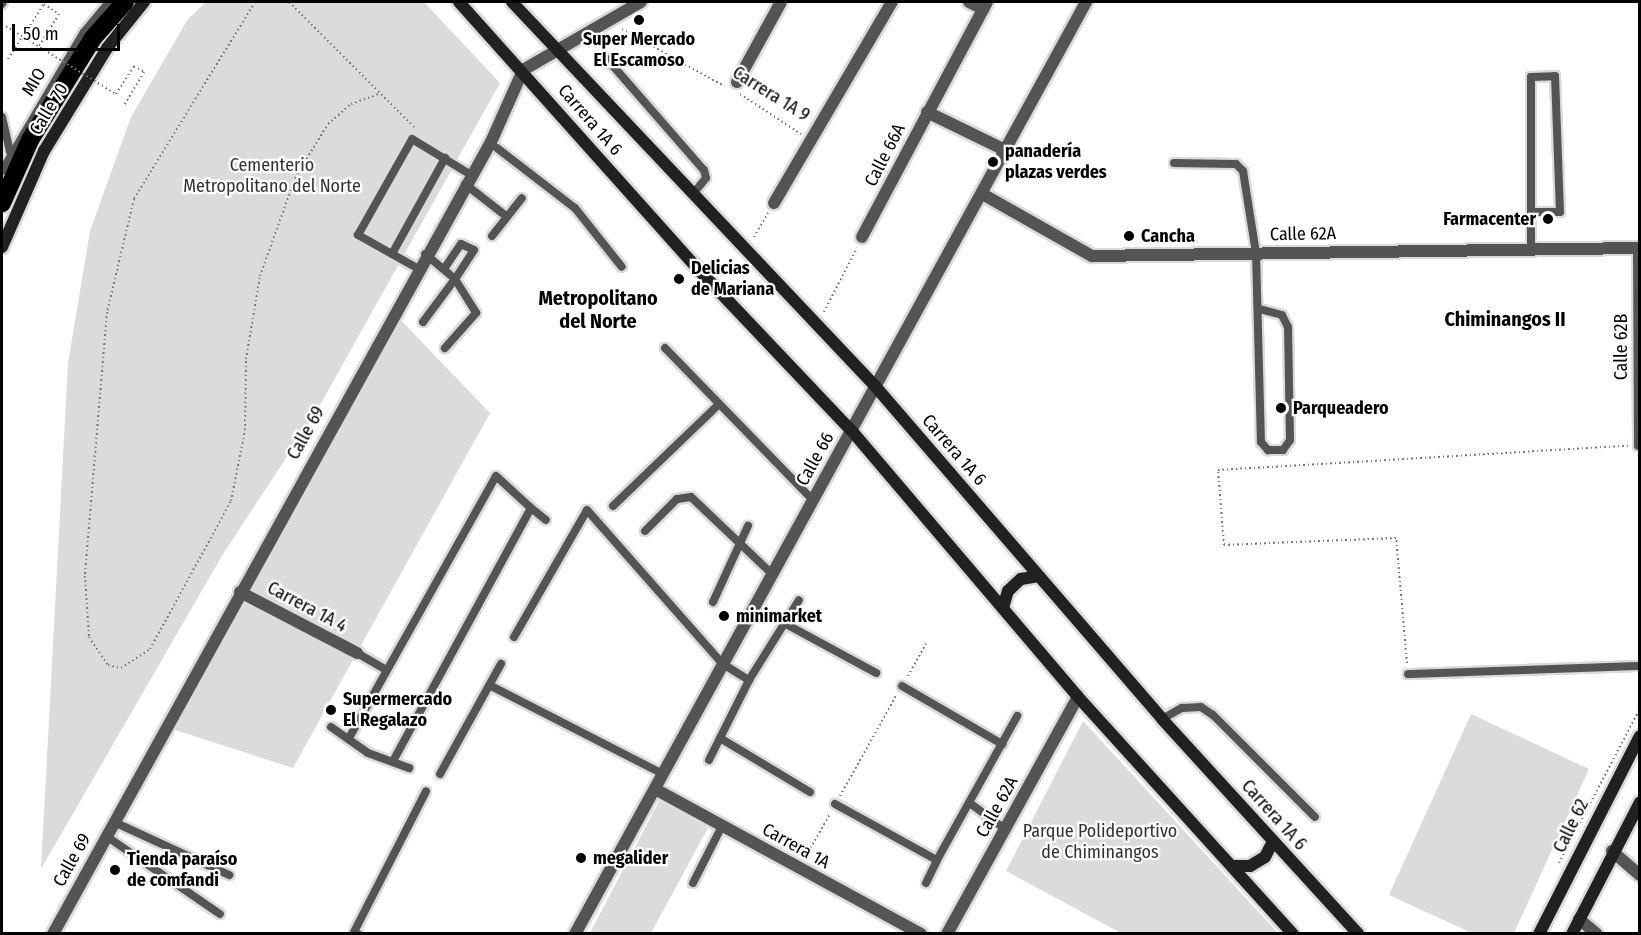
<!DOCTYPE html>
<meta charset="utf-8">
<style>
body{margin:0}
#map{position:relative;width:1641px;height:935px;overflow:hidden;background:#fff;font-family:"Fira Sans Condensed",sans-serif}
div>[style]{position:absolute}
[style*='--x']{left:calc(var(--x)*1px);top:calc(var(--y)*1px);width:calc(var(--w)*1px);rotate:calc(var(--a)*1deg)}
.green>*{inset:0;background:#dbdbdb}
.path>*{height:2px;margin-top:-1px;transform-origin:0;background:repeating-linear-gradient(90deg,#767676 0 1.5px,transparent 0 4.5px)}
.roads{filter:drop-shadow(2px 0 #dbdbdb) drop-shadow(-2px 0 #dbdbdb) drop-shadow(0 2px #dbdbdb) drop-shadow(0 -2px #dbdbdb)}
.lane>*{height:8px;margin:-4px;padding:0 4px;transform-origin:4px;border-radius:4px;background:#545454}
.street>*{height:12px;margin:-6px;padding:0 6px;transform-origin:6px;border-radius:6px;background:#545454}
.secondary>*{height:12px;margin:-6px;padding:0 6px;transform-origin:6px;border-radius:6px;background:#212121}
.highway>*{height:18px;margin:-9px;padding:0 9px;transform-origin:9px;border-radius:9px;background:#000}
.path-bridge>*{height:2px;margin-top:-1px;transform-origin:0;background:repeating-linear-gradient(90deg,#767676 0 1.5px,transparent 0 4.5px)}
.dots>*{width:16px;height:16px;translate:-50% -50%;box-sizing:border-box;border:3px solid #fff;border-radius:50%}
span{translate:-50% -50%;white-space:nowrap;text-align:center;line-height:1.15;-webkit-text-stroke:4.5px #fff;paint-order:stroke}
.poi-label{font-size:18px;color:#000;font-weight:700}
.left{translate:0 -50%;text-align:left}
.right{translate:-100% -50%;text-align:right}
.street-label{font-size:18px;color:#000}
.park-label{font-size:18px;color:#323232}
.neighbourhood-label{font-size:20px;color:#000;font-weight:700}
.frame{position:absolute;inset:0;border:3px solid #000;pointer-events:none}
.scale{position:absolute;left:12px;top:24px;width:108px;height:27px;box-sizing:border-box;border:3px solid #000;border-top:0;padding-left:8px;font-size:18px;line-height:21px;white-space:nowrap;color:#000;-webkit-text-stroke:4px #fff;paint-order:stroke}
</style>
<div id="map">
<div class="green">
<div style="clip-path:polygon(206px 2px,424px 2px,500px 83px,315px 414px,223px 554px,41px 869px,68px 363px,90px 231px,131px 117px,188px 19px)"></div>
<div style="clip-path:polygon(393px 312px,490px 413px,293px 768px,166px 727px)"></div>
<div style="clip-path:polygon(1471px 714px,1589px 769px,1514px 933px,1472px 933px,1389px 895px)"></div>
<div style="clip-path:polygon(1083px 721px,1278px 933px,1121px 933px,1006px 871px)"></div>
<div style="clip-path:polygon(659px 801px,708px 828px,651px 933px,590px 933px)"></div>
</div>
<div class="path">
<div style="--x:255;--y:2;--w:231;--a:121.6"></div>
<div style="--x:134;--y:199;--w:116;--a:103.4"></div>
<div style="--x:107;--y:312;--w:265;--a:94.8"></div>
<div style="--x:85;--y:576;--w:61;--a:86.2"></div>
<div style="--x:89;--y:637;--w:34;--a:56"></div>
<div style="--x:108;--y:665;--w:13;--a:13"></div>
<div style="--x:121;--y:668;--w:35;--a:-33"></div>
<div style="--x:150;--y:649;--w:169;--a:-61.3"></div>
<div style="--x:231;--y:501;--w:72;--a:-78.8"></div>
<div style="--x:245;--y:430;--w:71;--a:-89.2"></div>
<div style="--x:246;--y:359;--w:84;--a:-80.4"></div>
<div style="--x:260;--y:276;--w:104;--a:-70.3"></div>
<div style="--x:295;--y:178;--w:63;--a:-58.6"></div>
<div style="--x:328;--y:124;--w:30;--a:-41"></div>
<div style="--x:351;--y:104;--w:29;--a:-20"></div>
<div style="--x:289;--y:2;--w:177;--a:45"></div>
<div style="--x:622;--y:29;--w:117;--a:29.2"></div>
<div style="--x:8;--y:59;--w:66;--a:-56.8"></div>
<div style="--x:44;--y:4;--w:18;--a:34"></div>
<div style="--x:59;--y:14;--w:39;--a:122"></div>
<div style="--x:116;--y:94;--w:33;--a:-57"></div>
<div style="--x:134;--y:66;--w:12;--a:31"></div>
<div style="--x:144;--y:72;--w:39;--a:121"></div>
<div style="--x:740;--y:94;--w:73;--a:33.3"></div>
<div style="--x:754;--y:237;--w:28;--a:-60"></div>
<div style="--x:824;--y:312;--w:72;--a:-62.7"></div>
<div style="--x:1407;--y:663;--w:125;--a:-95"></div>
<div style="--x:1396;--y:538;--w:172;--a:177.7"></div>
<div style="--x:1224;--y:545;--w:75;--a:-94.6"></div>
<div style="--x:1218;--y:470;--w:411;--a:-3.4"></div>
<div style="--x:908;--y:676;--w:37;--a:-61"></div>
<div style="--x:840;--y:796;--w:115;--a:-60.8"></div>
<div style="--x:806;--y:856;--w:48;--a:-60.3"></div>
<div style="--x:1559;--y:863;--w:175;--a:-62.4"></div>
</div>
<div class="roads">
<div class="lane">
<div style="--x:2;--y:4;--w:2;--a:-63"></div>
<div style="--x:607;--y:59;--w:147;--a:48.9"></div>
<div style="--x:704;--y:170;--w:8;--a:76"></div>
<div style="--x:706;--y:178;--w:22;--a:129"></div>
<div style="--x:2;--y:117;--w:36;--a:77"></div>
<div style="--x:497;--y:148;--w:98;--a:37.6"></div>
<div style="--x:575;--y:208;--w:75;--a:51.5"></div>
<div style="--x:1174;--y:163;--w:62;--a:0.9"></div>
<div style="--x:1236;--y:164;--w:10;--a:45"></div>
<div style="--x:1243;--y:171;--w:83;--a:81"></div>
<div style="--x:1256;--y:253;--w:189;--a:88.5"></div>
<div style="--x:1261;--y:442;--w:11;--a:49"></div>
<div style="--x:1268;--y:450;--w:15;--a:0"></div>
<div style="--x:1283;--y:450;--w:12;--a:-55"></div>
<div style="--x:1290;--y:440;--w:113;--a:-91"></div>
<div style="--x:1288;--y:327;--w:13;--a:-117"></div>
<div style="--x:1282;--y:315;--w:24;--a:-165"></div>
<div style="--x:2;--y:171;--w:161;--a:-59.5"></div>
<div style="--x:84;--y:32;--w:39;--a:-50"></div>
<div style="--x:465;--y:184;--w:52;--a:38"></div>
<div style="--x:492;--y:236;--w:48;--a:-51.7"></div>
<div style="--x:1637;--y:248;--w:198;--a:89.7"></div>
<div style="--x:1531;--y:249;--w:172;--a:-90"></div>
<div style="--x:1531;--y:77;--w:24;--a:-2"></div>
<div style="--x:1555;--y:76;--w:136;--a:87.9"></div>
<div style="--x:1560;--y:212;--w:27;--a:180"></div>
<div style="--x:392;--y:254;--w:110;--a:-61.1"></div>
<div style="--x:417;--y:268;--w:68;--a:-150.8"></div>
<div style="--x:358;--y:235;--w:110;--a:-60.6"></div>
<div style="--x:412;--y:139;--w:69;--a:31.4"></div>
<div style="--x:444;--y:269;--w:30;--a:-56"></div>
<div style="--x:461;--y:244;--w:14;--a:25"></div>
<div style="--x:474;--y:250;--w:35;--a:123"></div>
<div style="--x:455;--y:279;--w:40;--a:58"></div>
<div style="--x:476;--y:313;--w:47;--a:131.5"></div>
<div style="--x:423;--y:322;--w:54;--a:-53.3"></div>
<div style="--x:455;--y:279;--w:39;--a:-140"></div>
<div style="--x:665;--y:348;--w:212;--a:45.8"></div>
<div style="--x:613;--y:506;--w:146;--a:-43.9"></div>
<div style="--x:531;--y:508;--w:19;--a:39"></div>
<div style="--x:645;--y:531;--w:45;--a:-45"></div>
<div style="--x:677;--y:499;--w:14;--a:-8"></div>
<div style="--x:691;--y:497;--w:112;--a:43.5"></div>
<div style="--x:713;--y:602;--w:84;--a:-65.3"></div>
<div style="--x:784;--y:623;--w:105;--a:28.5"></div>
<div style="--x:514;--y:637;--w:146;--a:-60.1"></div>
<div style="--x:587;--y:510;--w:205;--a:48.6"></div>
<div style="--x:723;--y:664;--w:31;--a:32"></div>
<div style="--x:357;--y:653;--w:34;--a:30"></div>
<div style="--x:1408;--y:674;--w:232;--a:-2"></div>
<div style="--x:491;--y:686;--w:193;--a:27.1"></div>
<div style="--x:902;--y:686;--w:116;--a:30.1"></div>
<div style="--x:1162;--y:719;--w:23;--a:-29"></div>
<div style="--x:1182;--y:708;--w:19;--a:-3"></div>
<div style="--x:1201;--y:707;--w:14;--a:34"></div>
<div style="--x:1213;--y:715;--w:144;--a:45"></div>
<div style="--x:331;--y:727;--w:45;--a:35.1"></div>
<div style="--x:368;--y:753;--w:44;--a:20.1"></div>
<div style="--x:349;--y:738;--w:300;--a:-60.7"></div>
<div style="--x:496;--y:476;--w:47;--a:42.4"></div>
<div style="--x:531;--y:508;--w:288;--a:118.6"></div>
<div style="--x:720;--y:738;--w:105;--a:31"></div>
<div style="--x:709;--y:760;--w:89;--a:-63.4"></div>
<div style="--x:749;--y:680;--w:94;--a:-58"></div>
<div style="--x:440;--y:774;--w:126;--a:-61"></div>
<div style="--x:835;--y:804;--w:116;--a:28.8"></div>
<div style="--x:937;--y:860;--w:165;--a:-60.9"></div>
<div style="--x:971;--y:804;--w:42;--a:36.3"></div>
<div style="--x:114;--y:822;--w:127;--a:24.7"></div>
<div style="--x:106;--y:836;--w:138;--a:34.4"></div>
<div style="--x:693;--y:883;--w:64;--a:-63"></div>
<div style="--x:926;--y:883;--w:25;--a:-64"></div>
<div style="--x:358;--y:934;--w:4;--a:-153"></div>
<div style="--x:354;--y:932;--w:158;--a:-62.9"></div>
</div>
<div class="street">
<div style="--x:969;--y:2;--w:16;--a:27"></div>
<div style="--x:737;--y:82;--w:91;--a:-61.2"></div>
<div style="--x:927;--y:112;--w:89;--a:26"></div>
<div style="--x:984;--y:195;--w:124;--a:29.5"></div>
<div style="--x:1092;--y:256;--w:548;--a:-0.84"></div>
<div style="--x:774;--y:203;--w:233;--a:-59.6"></div>
<div style="--x:862;--y:237;--w:266;--a:-62"></div>
<div style="--x:240;--y:592;--w:132;--a:27.5"></div>
<div style="--x:655;--y:789;--w:303;--a:28.6"></div>
<div style="--x:1612;--y:851;--w:37;--a:41"></div>
<div style="--x:1579;--y:919;--w:23;--a:40"></div>
<div style="--x:53;--y:934;--w:905;--a:-61.06"></div>
<div style="--x:491;--y:142;--w:79;--a:-66"></div>
<div style="--x:523;--y:70;--w:136;--a:-30"></div>
<div style="--x:575;--y:934;--w:1063;--a:-61.26"></div>
<div style="--x:947;--y:934;--w:271;--a:-61.1"></div>
</div>
<div class="secondary">
<div style="--x:459;--y:2;--w:358;--a:48.2"></div>
<div style="--x:698;--y:269;--w:222;--a:46.5"></div>
<div style="--x:851;--y:430;--w:350;--a:49.6"></div>
<div style="--x:1078;--y:697;--w:320;--a:47.8"></div>
<div style="--x:512;--y:2;--w:528;--a:46.61"></div>
<div style="--x:875;--y:386;--w:440;--a:49.2"></div>
<div style="--x:1162;--y:719;--w:291;--a:47.6"></div>
<div style="--x:2;--y:247;--w:105;--a:-66.4"></div>
<div style="--x:44;--y:151;--w:121;--a:-58.5"></div>
<div style="--x:107;--y:48;--w:59;--a:-51.2"></div>
<div style="--x:1003;--y:608;--w:18;--a:-74"></div>
<div style="--x:1008;--y:591;--w:18;--a:-43"></div>
<div style="--x:1021;--y:579;--w:18;--a:-9"></div>
<div style="--x:1233;--y:866;--w:17;--a:0"></div>
<div style="--x:1250;--y:866;--w:17;--a:-31"></div>
<div style="--x:1265;--y:857;--w:18;--a:-63"></div>
<div style="--x:1539;--y:934;--w:222;--a:-63"></div>
<div style="--x:1572;--y:934;--w:148;--a:-62.7"></div>
</div>
<div class="highway">
<div style="--x:2;--y:203;--w:69;--a:-66"></div>
<div style="--x:30;--y:140;--w:120;--a:-58.3"></div>
<div style="--x:93;--y:38;--w:48;--a:-48.4"></div>
</div>
</div>
<div class="path-bridge">
<div style="--x:2;--y:24;--w:134;--a:31.6"></div>
</div>
<div class="dots">
<div style="left:639px;top:20px;background:#000"></div>
<div style="left:993px;top:162px;background:#000"></div>
<div style="left:1548px;top:219px;background:#000"></div>
<div style="left:1129px;top:236px;background:#000"></div>
<div style="left:679px;top:279px;background:#000"></div>
<div style="left:1281px;top:408px;background:#000"></div>
<div style="left:724px;top:616px;background:#000"></div>
<div style="left:331px;top:710px;background:#000"></div>
<div style="left:581px;top:858px;background:#000"></div>
<div style="left:115px;top:870px;background:#000"></div>
</div>
<div class="poi-label">
<span style="left:639px;top:50px">Super Mercado<br>El Escamoso</span>
<span class="left" style="left:1005px;top:162px">panadería<br>plazas verdes</span>
<span class="right" style="left:1536px;top:219px">Farmacenter</span>
<span class="left" style="left:1141px;top:236px">Cancha</span>
<span class="left" style="left:691px;top:279px">Delicias<br>de Mariana</span>
<span class="left" style="left:1293px;top:408px">Parqueadero</span>
<span class="left" style="left:736px;top:616px">minimarket</span>
<span class="left" style="left:343px;top:710px">Supermercado<br>El Regalazo</span>
<span class="left" style="left:593px;top:858px">megalider</span>
<span class="left" style="left:127px;top:870px">Tienda paraíso<br>de comfandi</span>
</div>
<div class="street-label">
<span style="left:34px;top:82px;rotate:-59deg">MIO</span>
<span style="left:771px;top:94px;rotate:32deg">Carrera 1A 9</span>
<span style="left:49px;top:109px;rotate:-59deg">Calle 70</span>
<span style="left:590px;top:120px;rotate:49deg">Carrera 1A 6</span>
<span style="left:885px;top:155px;rotate:-63deg">Calle 66A</span>
<span style="left:1303px;top:234px;rotate:-1deg">Calle 62A</span>
<span style="left:1621px;top:347px;rotate:-90deg">Calle 62B</span>
<span style="left:306px;top:433px;rotate:-61deg">Calle 69</span>
<span style="left:954px;top:450px;rotate:49deg">Carrera 1A 6</span>
<span style="left:815px;top:459px;rotate:-61deg">Calle 66</span>
<span style="left:307px;top:607px;rotate:28deg">Carrera 1A 4</span>
<span style="left:997px;top:807px;rotate:-61deg">Calle 62A</span>
<span style="left:1274px;top:815px;rotate:48deg">Carrera 1A 6</span>
<span style="left:1571px;top:826px;rotate:-64deg">Calle 62</span>
<span style="left:796px;top:846px;rotate:29deg">Carrera 1A</span>
<span style="left:72px;top:860px;rotate:-61deg">Calle 69</span>
</div>
<div class="park-label">
<span style="left:272px;top:176px">Cementerio<br>Metropolitano del Norte</span>
<span style="left:1100px;top:842px">Parque Polideportivo<br>de Chiminangos</span>
</div>
<div class="neighbourhood-label">
<span style="left:598px;top:310px">Metropolitano<br>del Norte</span>
<span style="left:1505px;top:319px">Chiminangos II</span>
</div>
<div class="frame"></div>
<div class="scale">50 m</div>
</div>
